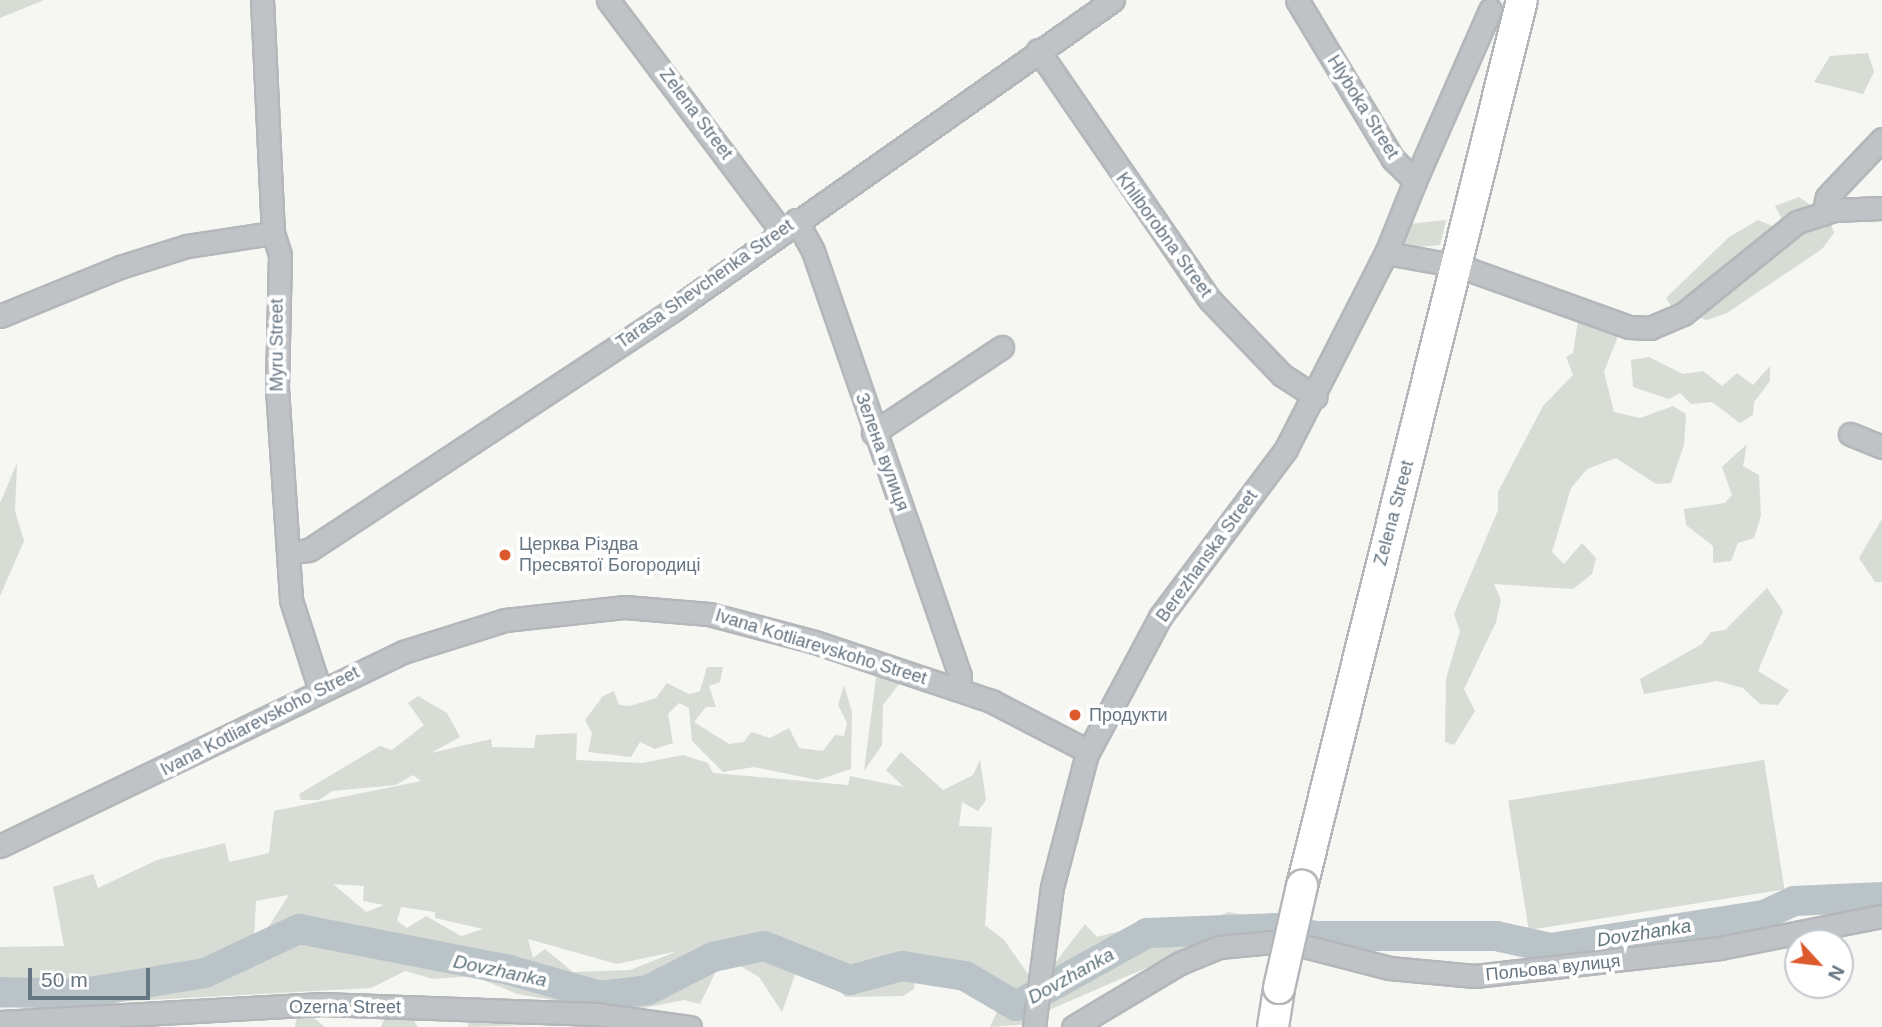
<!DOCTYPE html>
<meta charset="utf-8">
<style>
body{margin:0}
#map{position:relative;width:1882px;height:1027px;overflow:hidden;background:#f6f6f2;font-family:Helvetica,sans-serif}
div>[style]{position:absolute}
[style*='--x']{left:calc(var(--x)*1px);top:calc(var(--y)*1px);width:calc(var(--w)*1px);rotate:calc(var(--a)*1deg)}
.green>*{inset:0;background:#d7dcd4;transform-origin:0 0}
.river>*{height:30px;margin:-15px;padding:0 15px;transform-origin:15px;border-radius:15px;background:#b9c3c8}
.roads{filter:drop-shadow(2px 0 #b4b7ba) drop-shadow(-2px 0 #b4b7ba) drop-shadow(0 2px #b4b7ba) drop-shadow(0 -2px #b4b7ba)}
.minor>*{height:21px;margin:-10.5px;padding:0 10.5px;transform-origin:10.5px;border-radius:10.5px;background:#bfc3c6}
.highway>*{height:30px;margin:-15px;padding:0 15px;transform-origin:15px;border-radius:15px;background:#fff}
.bridges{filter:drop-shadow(2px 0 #b4b7ba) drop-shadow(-2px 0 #b4b7ba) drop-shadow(0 2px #b4b7ba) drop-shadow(0 -2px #b4b7ba)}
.highway-bridge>*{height:30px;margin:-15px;padding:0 15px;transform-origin:15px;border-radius:15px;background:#fff}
.dots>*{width:19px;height:19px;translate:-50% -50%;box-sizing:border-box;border:4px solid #fff;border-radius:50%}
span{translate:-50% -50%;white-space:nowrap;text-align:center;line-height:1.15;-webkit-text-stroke:7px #fff;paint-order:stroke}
.street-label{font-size:18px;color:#667582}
.poi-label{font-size:18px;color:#667582}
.left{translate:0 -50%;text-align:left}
.water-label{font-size:19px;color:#62767f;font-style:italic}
.north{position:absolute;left:1784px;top:929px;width:70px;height:70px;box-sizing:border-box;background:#fff;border:2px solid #c2c8cd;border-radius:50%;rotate:117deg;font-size:19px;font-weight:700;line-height:28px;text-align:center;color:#667582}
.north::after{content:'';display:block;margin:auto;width:24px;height:32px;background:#dc5a2c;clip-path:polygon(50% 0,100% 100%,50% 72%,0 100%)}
.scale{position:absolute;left:28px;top:968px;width:122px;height:32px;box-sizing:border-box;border:4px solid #667582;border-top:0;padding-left:9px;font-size:21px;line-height:24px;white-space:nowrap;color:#667582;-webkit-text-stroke:5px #fff;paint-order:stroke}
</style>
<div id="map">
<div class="green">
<div style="clip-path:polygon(0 0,44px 0,0 18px)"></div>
<div style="clip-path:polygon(1868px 53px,1874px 72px,1863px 94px,1814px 82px,1830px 56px)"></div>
<div style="clip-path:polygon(1799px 197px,1829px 218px,1834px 233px,1822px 249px,1727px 313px,1707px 320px,1673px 309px,1666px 298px,1729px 237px,1758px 220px,1777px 228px,1784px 223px,1775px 206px)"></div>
<div style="clip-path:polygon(1446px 220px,1440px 245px,1407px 248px,1401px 242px,1408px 224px)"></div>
<div style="clip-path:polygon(1578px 320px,1620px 331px,1604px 372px,1614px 412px,1640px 418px,1673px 406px,1686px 414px,1684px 445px,1671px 483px,1656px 484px,1616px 458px,1587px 469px,1571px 488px,1552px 552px,1564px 564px,1582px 543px,1596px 558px,1592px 574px,1573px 589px,1494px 584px,1501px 600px,1496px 622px,1464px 689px,1475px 711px,1454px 745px,1445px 742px,1446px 679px,1460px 631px,1454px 614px,1498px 510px,1498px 492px,1543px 406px,1573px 375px,1566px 357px,1573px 353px)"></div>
<div style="clip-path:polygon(1649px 357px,1683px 374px,1703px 371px,1722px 386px,1737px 373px,1753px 385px,1770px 366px,1770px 381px,1754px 402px,1753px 415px,1740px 423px,1712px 402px,1691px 404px,1680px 393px,1669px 399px,1633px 387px,1631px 360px)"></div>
<div style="clip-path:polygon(1747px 444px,1743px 466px,1759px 475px,1761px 516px,1754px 538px,1738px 543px,1731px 561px,1713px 563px,1713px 546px,1686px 525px,1684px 509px,1725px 503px,1732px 495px,1722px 467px)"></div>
<div style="clip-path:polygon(17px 463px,15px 511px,24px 541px,0 596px,0 503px)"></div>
<div style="clip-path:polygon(1882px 519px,1882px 582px,1875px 582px,1859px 558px)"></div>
<div style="clip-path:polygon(1767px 588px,1783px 611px,1758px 671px,1789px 690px,1778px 705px,1760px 704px,1743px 688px,1717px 681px,1644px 694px,1640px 679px,1702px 644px,1711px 632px,1725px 630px)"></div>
<div style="clip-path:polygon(707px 667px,723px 667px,720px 682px,709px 686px,716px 707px,706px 707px,694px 722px,729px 744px,744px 742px,751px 732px,770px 738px,789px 728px,799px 748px,823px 751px,835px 735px,844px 736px,847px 723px,838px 705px,844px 685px,852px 712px,851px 769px,818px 780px,754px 767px,723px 772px,692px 741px,689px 708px,679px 703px,668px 714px,673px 743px,655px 749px,640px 742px,631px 757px,588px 752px,592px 733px,585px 720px,603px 696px,614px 691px,619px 705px,630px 706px,656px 698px,667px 683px,689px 694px,700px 691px)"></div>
<div style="clip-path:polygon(885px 668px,896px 672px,899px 684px,883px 705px,882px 745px,864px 771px,876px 677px)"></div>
<div style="clip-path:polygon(evenodd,418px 696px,447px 713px,460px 737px,431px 753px,491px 739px,492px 747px,534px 748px,536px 735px,577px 733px,576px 760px,642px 763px,683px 755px,708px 763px,713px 773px,848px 785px,850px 776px,904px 787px,886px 770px,901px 752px,943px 790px,973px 775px,980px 760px,986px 800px,978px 811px,962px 802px,959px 826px,992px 827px,985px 925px,1004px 940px,1031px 978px,1024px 1006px,1030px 1024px,990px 1027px,998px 1009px,979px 979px,916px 973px,914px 989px,903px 996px,845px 997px,835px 984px,796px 972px,782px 1012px,759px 977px,735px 963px,746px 937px,711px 943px,719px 965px,700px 1004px,684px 1000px,624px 1012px,517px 994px,474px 976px,433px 979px,405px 971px,371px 988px,0 1008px,0 947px,64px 946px,53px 887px,93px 874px,98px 888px,157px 860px,225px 843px,229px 862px,269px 853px,274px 811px,421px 781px,413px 775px,396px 785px,332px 791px,319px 800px,301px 800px,299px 794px,380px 746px,392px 750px,424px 725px,408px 703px,418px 696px,333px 884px,364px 886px,363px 901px,384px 905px,366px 912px,333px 884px,418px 696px,289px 895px,263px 935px,254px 937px,256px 901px,289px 895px,418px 696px,401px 907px,435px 912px,435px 918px,483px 929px,461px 936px,426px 916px,407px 928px,397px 921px,401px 907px,418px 696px,528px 939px,617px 964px,678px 951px,630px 970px,573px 972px,545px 949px,533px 958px,528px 939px)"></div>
<div style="left:1764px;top:760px;width:131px;height:259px;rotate:81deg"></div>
<div style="clip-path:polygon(1228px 912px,1261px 918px,1270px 934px,1267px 952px,1160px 962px,1042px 1013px,1049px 971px,1085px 924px,1097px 937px,1139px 926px,1160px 937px,1173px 924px,1205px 922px)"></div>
<div style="clip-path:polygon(310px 1015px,325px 1027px,368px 1027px,295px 1027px,297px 1017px)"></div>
<div style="clip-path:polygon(410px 1016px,418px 1027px,381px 1027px,385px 1018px)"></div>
<div style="clip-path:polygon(468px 1021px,534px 1025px,468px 1027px)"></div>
</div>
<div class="river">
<div style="--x:0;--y:992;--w:77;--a:1.5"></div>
<div style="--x:77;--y:994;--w:130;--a:-9.3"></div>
<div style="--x:205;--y:973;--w:104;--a:-25.1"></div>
<div style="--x:299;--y:929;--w:214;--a:11"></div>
<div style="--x:509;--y:970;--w:95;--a:15.9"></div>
<div style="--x:600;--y:996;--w:48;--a:-7.1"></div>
<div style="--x:648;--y:990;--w:73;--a:-26.9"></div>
<div style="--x:713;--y:957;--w:52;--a:-12.2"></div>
<div style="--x:764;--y:946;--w:92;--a:21.6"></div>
<div style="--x:850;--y:980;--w:54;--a:-15.1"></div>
<div style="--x:902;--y:966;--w:64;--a:9"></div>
<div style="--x:965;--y:976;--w:59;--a:30.5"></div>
<div style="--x:1016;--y:1006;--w:150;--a:-29.1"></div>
<div style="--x:1147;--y:933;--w:128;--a:-2.2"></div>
<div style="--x:1275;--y:928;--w:42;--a:11"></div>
<div style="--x:1316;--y:936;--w:180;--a:0"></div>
<div style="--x:1496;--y:936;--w:55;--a:12.5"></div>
<div style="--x:1550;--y:948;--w:217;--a:-8.8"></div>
<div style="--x:1764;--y:915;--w:33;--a:-25"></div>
<div style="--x:1794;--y:901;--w:88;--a:-2.6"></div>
</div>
<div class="roads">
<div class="minor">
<div style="--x:262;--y:0;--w:233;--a:87.3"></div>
<div style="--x:273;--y:233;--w:23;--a:72"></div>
<div style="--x:280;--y:255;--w:133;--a:91.3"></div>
<div style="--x:277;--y:388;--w:212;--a:86.2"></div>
<div style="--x:291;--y:600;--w:91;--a:72.2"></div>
<div style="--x:608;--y:0;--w:288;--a:53.1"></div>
<div style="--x:1297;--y:0;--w:186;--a:58.9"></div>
<div style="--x:1393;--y:159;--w:31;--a:45"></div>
<div style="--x:1415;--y:181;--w:78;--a:111.9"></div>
<div style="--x:1038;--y:50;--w:303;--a:55.5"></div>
<div style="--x:1210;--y:300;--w:104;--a:46.2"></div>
<div style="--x:1282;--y:375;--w:40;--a:32.9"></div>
<div style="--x:1415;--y:181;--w:187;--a:-66.3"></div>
<div style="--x:1823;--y:214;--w:17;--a:-77"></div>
<div style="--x:1827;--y:197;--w:80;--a:-46.5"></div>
<div style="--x:796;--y:220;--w:35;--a:61"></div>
<div style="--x:813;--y:251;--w:293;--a:70.9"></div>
<div style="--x:909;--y:528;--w:157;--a:71"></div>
<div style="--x:960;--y:676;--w:13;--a:108"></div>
<div style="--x:0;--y:316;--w:130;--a:-22.2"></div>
<div style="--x:120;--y:267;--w:70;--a:-17.4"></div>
<div style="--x:187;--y:246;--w:87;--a:-8.6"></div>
<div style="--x:873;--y:433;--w:155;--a:-33.7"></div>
<div style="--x:1850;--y:434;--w:35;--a:22"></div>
<div style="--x:289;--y:553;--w:20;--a:-9"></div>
<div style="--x:309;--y:550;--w:436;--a:-33.4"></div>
<div style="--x:673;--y:310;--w:538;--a:-35.17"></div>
<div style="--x:0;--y:846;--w:447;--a:-25.7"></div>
<div style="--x:403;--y:652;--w:107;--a:-17.4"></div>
<div style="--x:505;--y:620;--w:121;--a:-6.2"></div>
<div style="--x:625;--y:607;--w:84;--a:4.8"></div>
<div style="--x:709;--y:614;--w:110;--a:14.8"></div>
<div style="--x:815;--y:642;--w:186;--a:18.5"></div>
<div style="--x:991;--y:701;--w:109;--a:27.3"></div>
<div style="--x:1308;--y:947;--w:84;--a:14.5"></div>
<div style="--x:1389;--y:968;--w:86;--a:5.3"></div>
<div style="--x:1475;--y:976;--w:247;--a:-6.5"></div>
<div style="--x:1720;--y:948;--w:165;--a:-11.2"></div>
<div style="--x:0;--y:1022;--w:322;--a:-3.2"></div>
<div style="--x:321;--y:1004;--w:275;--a:2.1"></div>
<div style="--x:596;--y:1014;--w:95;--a:7.9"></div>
<div style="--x:1034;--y:1027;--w:141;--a:-82.7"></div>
<div style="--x:1052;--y:887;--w:138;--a:-75.3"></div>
<div style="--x:1087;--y:754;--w:155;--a:-61.9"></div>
<div style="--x:1160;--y:617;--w:210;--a:-53.1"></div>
<div style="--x:1286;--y:449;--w:220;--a:-63"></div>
<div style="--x:1386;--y:253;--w:74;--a:10.1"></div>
<div style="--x:1459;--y:266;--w:181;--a:19.7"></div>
<div style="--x:1629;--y:327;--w:21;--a:3"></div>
<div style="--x:1650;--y:328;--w:36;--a:-23"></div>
<div style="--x:1683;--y:314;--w:146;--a:-38.9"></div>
<div style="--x:1797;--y:222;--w:39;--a:-18"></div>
<div style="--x:1834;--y:210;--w:48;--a:-2.4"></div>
<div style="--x:1073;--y:1027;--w:125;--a:-30.9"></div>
<div style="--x:1180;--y:963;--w:42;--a:-22.3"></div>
<div style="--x:1219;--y:947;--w:53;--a:-5.4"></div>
</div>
<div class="highway">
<div style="--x:1302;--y:886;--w:913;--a:-76.06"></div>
<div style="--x:1273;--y:1027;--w:39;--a:-81"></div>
</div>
</div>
<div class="bridges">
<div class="highway-bridge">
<div style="--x:1279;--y:988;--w:105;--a:-77.3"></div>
</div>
</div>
<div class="dots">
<div style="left:505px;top:555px;background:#dc5a2c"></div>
<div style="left:1075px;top:715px;background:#dc5a2c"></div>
</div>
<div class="street-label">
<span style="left:1363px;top:107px;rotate:58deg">Hlyboka Street</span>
<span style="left:696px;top:114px;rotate:53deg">Zelena Street</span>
<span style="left:1164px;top:235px;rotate:54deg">Khliborobna Street</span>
<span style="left:705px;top:284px;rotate:-35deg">Tarasa Shevchenka Street</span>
<span style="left:277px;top:345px;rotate:-90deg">Myru Street</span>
<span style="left:882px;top:452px;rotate:70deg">Зелена вулиця</span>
<span style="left:1394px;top:513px;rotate:-75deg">Zelena Street</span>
<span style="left:1207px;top:556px;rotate:-54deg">Berezhanska Street</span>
<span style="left:821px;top:647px;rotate:17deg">Ivana Kotliarevskoho Street</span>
<span style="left:260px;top:721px;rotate:-27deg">Ivana Kotliarevskoho Street</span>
<span style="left:1553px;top:968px;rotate:-6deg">Польова вулиця</span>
<span style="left:345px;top:1007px">Ozerna Street</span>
</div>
<div class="poi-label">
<span class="left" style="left:519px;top:555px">Церква Різдва<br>Пресвятої Богородиці</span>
<span class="left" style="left:1089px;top:715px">Продукти</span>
</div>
<div class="water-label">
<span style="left:1644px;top:933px;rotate:-9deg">Dovzhanka</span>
<span style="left:500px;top:971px;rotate:12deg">Dovzhanka</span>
<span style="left:1071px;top:976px;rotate:-29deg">Dovzhanka</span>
</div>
<div class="north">N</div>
<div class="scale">50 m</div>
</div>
